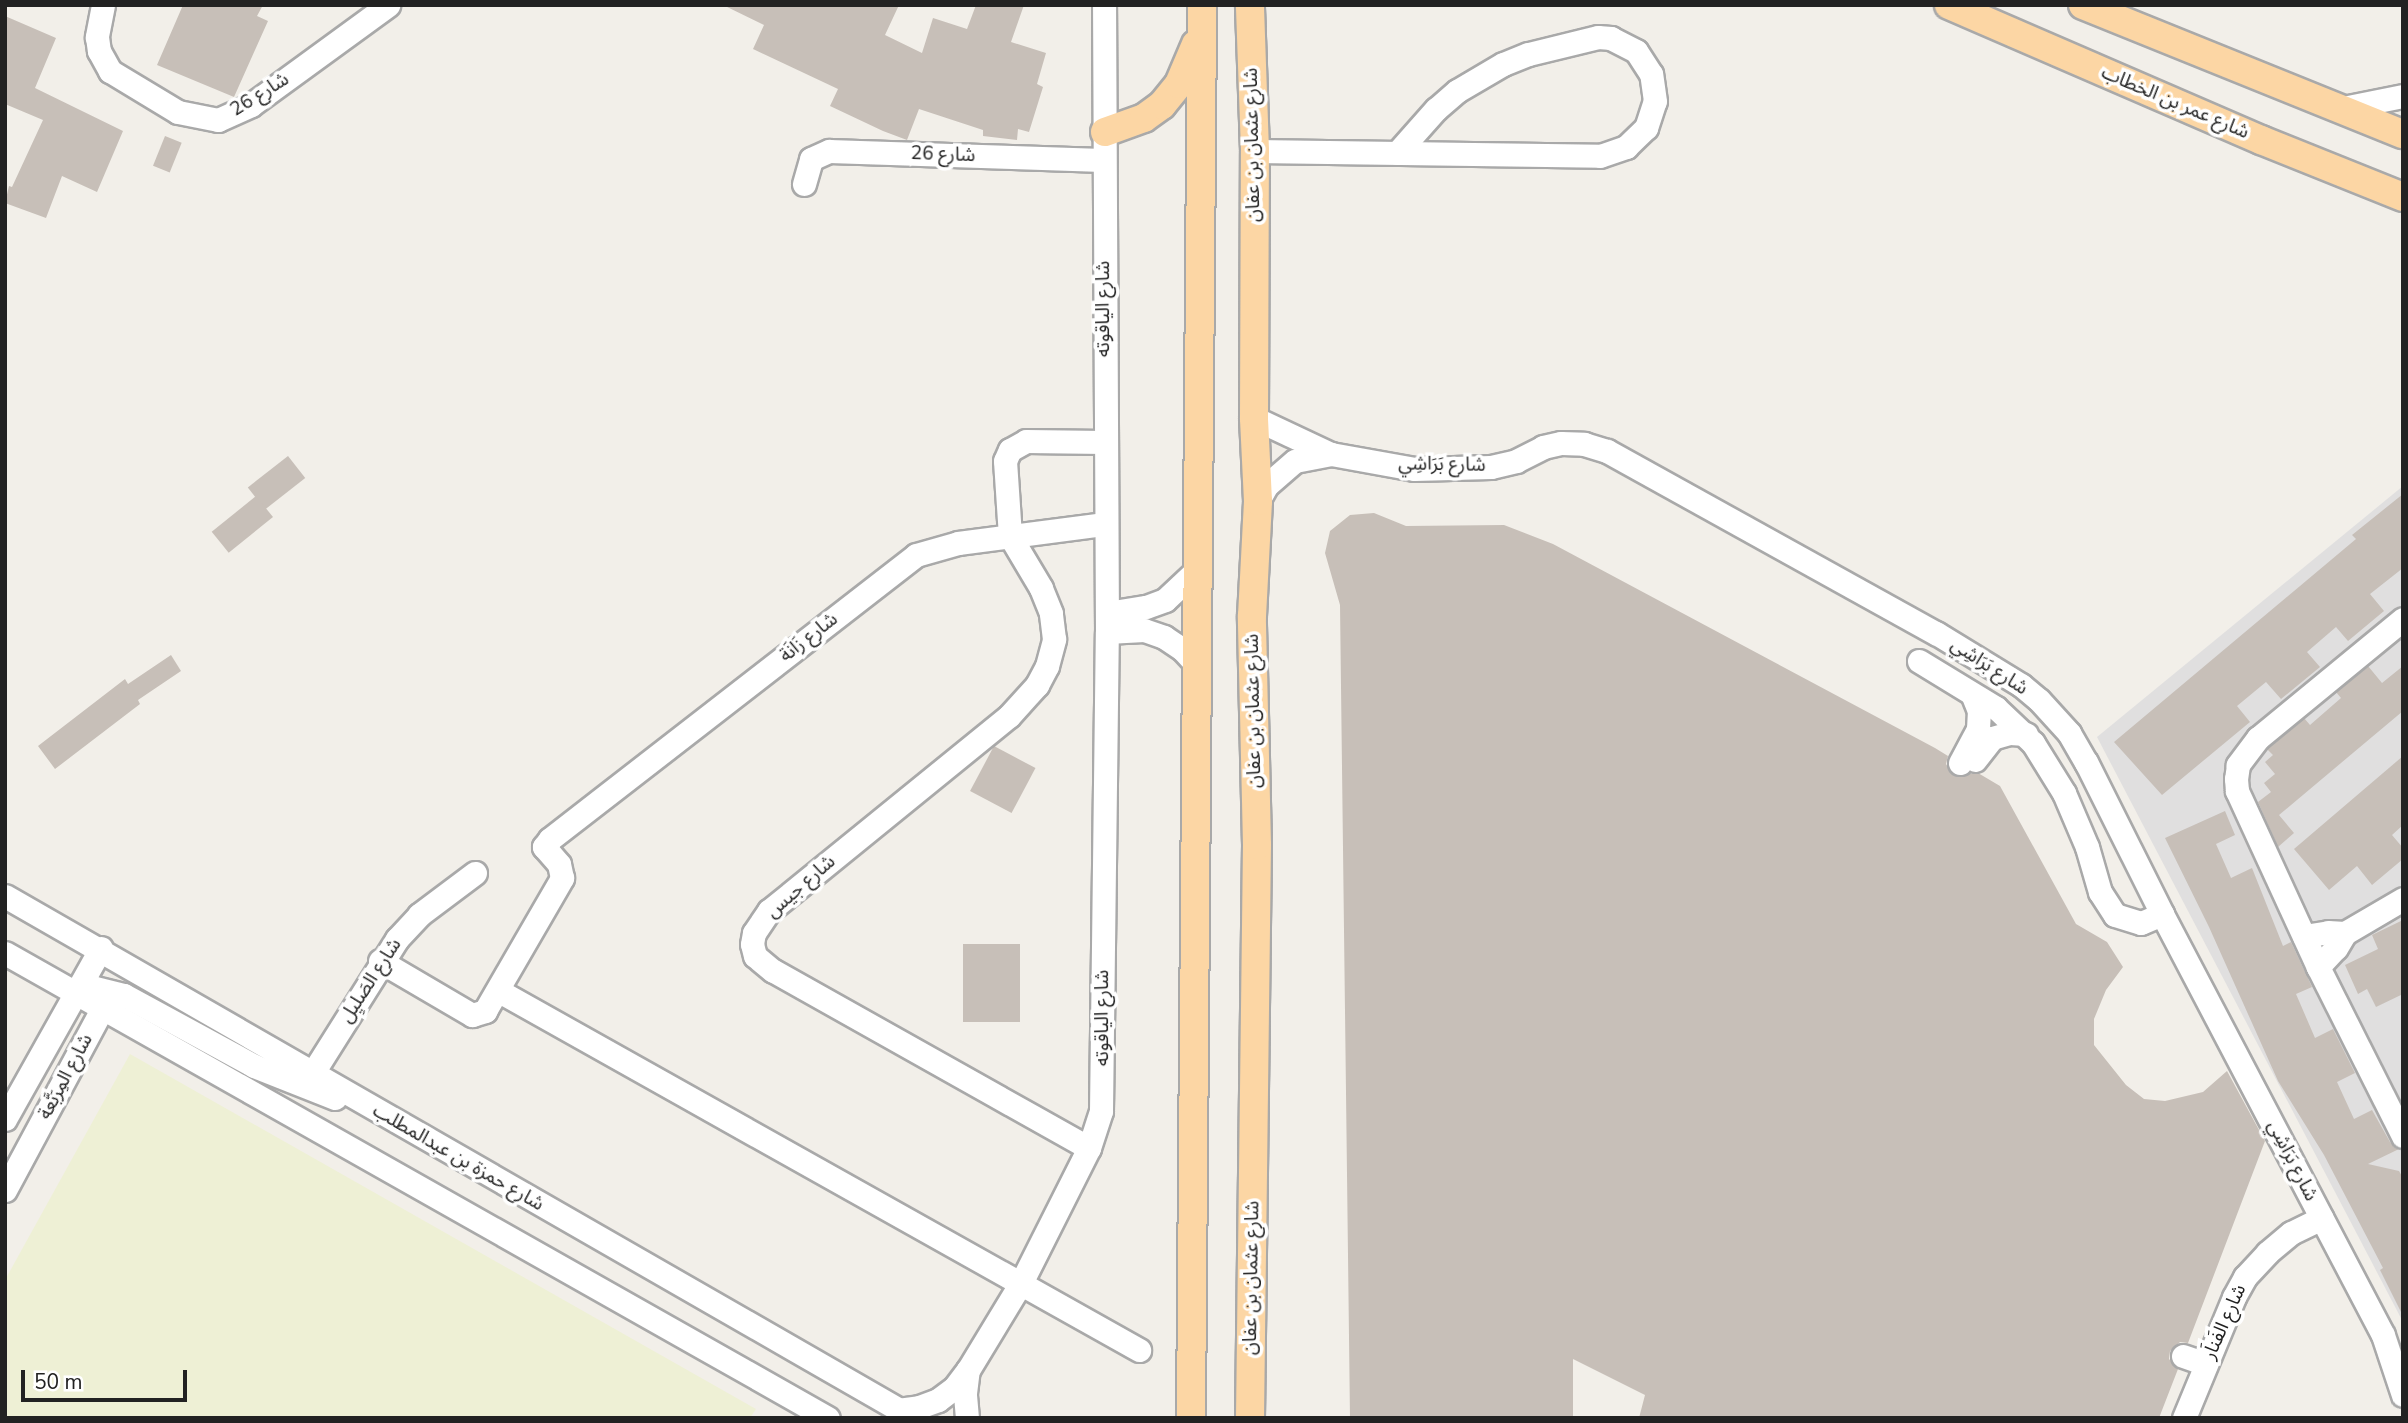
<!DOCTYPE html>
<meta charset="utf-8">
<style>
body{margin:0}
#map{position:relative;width:2408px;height:1423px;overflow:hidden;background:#f2efe9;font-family:"Nunito Sans","Noto Sans Arabic",sans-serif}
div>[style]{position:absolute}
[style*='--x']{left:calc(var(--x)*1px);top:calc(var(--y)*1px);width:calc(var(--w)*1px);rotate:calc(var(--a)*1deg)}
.residential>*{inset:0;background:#e0dfdf}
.farmland>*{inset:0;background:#eef0d5}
.building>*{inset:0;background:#c7bfb8;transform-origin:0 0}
.roads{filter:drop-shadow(2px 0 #a9a9a9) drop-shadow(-2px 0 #a9a9a9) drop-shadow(0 2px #a9a9a9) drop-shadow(0 -2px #a9a9a9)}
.minor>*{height:23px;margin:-11.5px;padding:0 11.5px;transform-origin:11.5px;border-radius:11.5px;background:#fff}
.major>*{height:28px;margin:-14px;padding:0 14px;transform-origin:14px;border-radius:14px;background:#fcd6a4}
span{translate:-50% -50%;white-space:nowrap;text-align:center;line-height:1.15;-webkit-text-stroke:7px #fff;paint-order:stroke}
.street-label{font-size:19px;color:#222}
.frame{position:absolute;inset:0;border:7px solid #222;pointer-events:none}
.scale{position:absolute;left:21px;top:1370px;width:166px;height:32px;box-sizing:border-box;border:4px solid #222;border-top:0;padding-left:9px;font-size:21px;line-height:24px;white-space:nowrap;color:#222;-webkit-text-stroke:5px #fff;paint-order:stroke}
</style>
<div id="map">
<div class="residential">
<div style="clip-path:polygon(2403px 486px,2403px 1322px,2097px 737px)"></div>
</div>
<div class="farmland">
<div style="clip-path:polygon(130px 1054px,756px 1409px,750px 1418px,5px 1418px,5px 1280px)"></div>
</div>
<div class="building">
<div style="clip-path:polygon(183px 5px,263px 5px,257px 16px,268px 21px,234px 97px,157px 65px)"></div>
<div style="clip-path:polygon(723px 5px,899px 5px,885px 35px,922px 53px,933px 18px,967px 29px,976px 5px,1024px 5px,1011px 42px,1046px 53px,1037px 84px,1043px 87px,1029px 132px,1018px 129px,1017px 140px,983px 136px,983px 130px,919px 109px,907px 140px,883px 131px,830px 106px,838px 89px,753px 49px,764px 25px)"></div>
<div style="clip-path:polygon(5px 16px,56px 38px,35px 88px,123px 131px,97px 192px,62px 176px,46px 218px,5px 203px,9px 186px,12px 187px,43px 120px,5px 104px)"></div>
<div style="left:165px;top:136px;width:18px;height:32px;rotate:22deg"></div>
<div style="left:288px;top:456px;width:28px;height:51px;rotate:52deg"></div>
<div style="clip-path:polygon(2403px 494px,2403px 568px,2370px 594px,2384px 611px,2348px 641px,2336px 627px,2307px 652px,2320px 667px,2281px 699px,2266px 682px,2237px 706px,2250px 722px,2162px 795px,2114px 742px,2356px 539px,2352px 535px)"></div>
<div style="left:256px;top:496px;width:27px;height:57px;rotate:51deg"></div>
<div style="clip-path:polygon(1374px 513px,1406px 526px,1504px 525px,1553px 544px,1935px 748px,1948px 756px,1946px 764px,1954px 776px,1978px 773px,2000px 786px,2076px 924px,2107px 942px,2123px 967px,2106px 990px,2094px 1019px,2094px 1045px,2126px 1085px,2144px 1099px,2165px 1101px,2203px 1092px,2227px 1071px,2265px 1141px,2188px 1343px,2180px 1342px,2170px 1351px,2169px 1359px,2178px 1369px,2159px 1418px,1639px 1418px,1645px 1395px,1573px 1359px,1573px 1418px,1350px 1418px,1340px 605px,1325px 553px,1330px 531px,1350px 515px)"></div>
<div style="clip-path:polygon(171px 655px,181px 671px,138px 700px,140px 704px,55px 769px,38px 746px,125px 679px,128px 684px)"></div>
<div style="clip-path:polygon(2368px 666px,2382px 683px,2403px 666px,2403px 711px,2279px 815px,2294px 833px,2278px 847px,2258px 802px,2271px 792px,2264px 783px,2275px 774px,2265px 762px,2273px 755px,2267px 749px,2304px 718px,2310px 725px,2341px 698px,2336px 692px)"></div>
<div style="left:994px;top:746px;width:47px;height:51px;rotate:28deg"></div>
<div style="clip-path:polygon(2403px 756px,2403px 825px,2392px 835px,2403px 848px,2403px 859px,2372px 885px,2357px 866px,2329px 890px,2294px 849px)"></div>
<div style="clip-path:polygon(2225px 811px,2235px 835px,2216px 844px,2231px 878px,2252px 868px,2283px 946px,2291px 942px,2312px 987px,2296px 994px,2315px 1038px,2333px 1029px,2355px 1073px,2337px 1082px,2354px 1119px,2372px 1110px,2390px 1142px,2399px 1149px,2368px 1164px,2399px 1171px,2403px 1178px,2403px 1316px,2380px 1270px,2383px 1268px,2324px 1155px,2278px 1081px,2209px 927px,2165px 838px)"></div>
<div style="clip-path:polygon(2403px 920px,2403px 994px,2376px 1007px,2367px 989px,2358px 994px,2345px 965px,2378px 949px,2372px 935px)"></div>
<div style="left:963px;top:944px;width:57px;height:78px"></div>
</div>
<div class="roads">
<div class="minor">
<div style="--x:103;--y:5;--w:33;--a:101"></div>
<div style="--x:97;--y:37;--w:14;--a:82"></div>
<div style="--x:99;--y:51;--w:23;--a:61"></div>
<div style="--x:110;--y:71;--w:79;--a:31.1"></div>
<div style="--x:178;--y:112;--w:41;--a:11.3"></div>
<div style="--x:218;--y:120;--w:36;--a:-24"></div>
<div style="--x:251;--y:105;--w:170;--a:-36.1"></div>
<div style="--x:2338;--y:109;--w:66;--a:-11.3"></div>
<div style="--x:1255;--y:151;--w:345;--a:0.8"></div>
<div style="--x:1600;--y:156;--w:28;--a:-19"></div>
<div style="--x:1626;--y:147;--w:28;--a:-44"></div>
<div style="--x:1646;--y:128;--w:28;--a:-72"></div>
<div style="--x:1655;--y:101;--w:27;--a:-98"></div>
<div style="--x:1651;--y:74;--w:27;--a:-123"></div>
<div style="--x:1636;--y:51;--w:28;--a:-153"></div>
<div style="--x:1611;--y:38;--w:13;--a:-176"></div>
<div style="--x:1598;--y:37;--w:72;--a:166.3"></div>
<div style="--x:1528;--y:54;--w:27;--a:158"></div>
<div style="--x:1503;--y:64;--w:53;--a:149.6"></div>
<div style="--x:1457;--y:91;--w:28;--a:139"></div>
<div style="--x:1436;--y:109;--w:59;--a:131.6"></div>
<div style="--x:804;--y:184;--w:26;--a:-74"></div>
<div style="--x:811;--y:159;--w:20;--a:-24"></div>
<div style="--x:829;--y:151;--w:274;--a:1.9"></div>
<div style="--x:1254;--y:418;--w:85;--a:25.1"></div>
<div style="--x:1331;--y:454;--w:84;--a:10.2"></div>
<div style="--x:1414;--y:469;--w:77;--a:-1.5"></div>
<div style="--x:1491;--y:467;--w:26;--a:-13"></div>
<div style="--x:1516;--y:461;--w:30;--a:-27"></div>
<div style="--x:1543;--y:447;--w:18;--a:-13"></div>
<div style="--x:1561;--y:443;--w:23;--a:2"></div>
<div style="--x:1584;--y:444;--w:24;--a:17"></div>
<div style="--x:1607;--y:451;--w:376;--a:29"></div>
<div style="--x:1936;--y:633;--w:100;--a:31.5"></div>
<div style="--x:2021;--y:685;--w:23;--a:40"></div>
<div style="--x:2039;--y:700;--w:45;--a:47.7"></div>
<div style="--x:2069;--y:733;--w:34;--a:60"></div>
<div style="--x:2086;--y:762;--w:170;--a:63.4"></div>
<div style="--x:2162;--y:914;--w:475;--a:62.3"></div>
<div style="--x:2383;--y:1335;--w:63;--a:71.6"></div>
<div style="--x:1258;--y:501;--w:18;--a:-61"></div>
<div style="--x:1267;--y:485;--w:37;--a:-41"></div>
<div style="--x:1295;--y:461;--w:37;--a:-11"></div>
<div style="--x:1107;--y:613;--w:39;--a:-9"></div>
<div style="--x:1146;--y:607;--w:20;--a:-20"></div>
<div style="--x:1165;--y:600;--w:45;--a:-43.2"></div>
<div style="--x:2403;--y:619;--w:188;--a:140.6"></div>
<div style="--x:2258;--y:738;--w:34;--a:127"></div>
<div style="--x:2238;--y:765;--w:14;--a:98"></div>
<div style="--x:2236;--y:779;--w:12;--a:85"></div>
<div style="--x:2237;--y:791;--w:194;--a:65.3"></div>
<div style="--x:2318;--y:967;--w:189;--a:63.3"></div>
<div style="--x:1107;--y:632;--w:37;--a:-3"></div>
<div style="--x:1144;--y:630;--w:21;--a:19"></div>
<div style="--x:1164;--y:637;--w:22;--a:34"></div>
<div style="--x:1182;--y:649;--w:22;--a:47"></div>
<div style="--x:1919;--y:661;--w:90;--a:31.4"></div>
<div style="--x:1996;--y:708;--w:51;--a:43.4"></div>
<div style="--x:2033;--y:743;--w:59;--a:58.2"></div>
<div style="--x:2064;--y:793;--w:59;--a:66.9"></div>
<div style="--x:2087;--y:847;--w:47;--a:73.9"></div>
<div style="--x:2100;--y:892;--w:27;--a:57"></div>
<div style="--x:2115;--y:915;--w:27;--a:17"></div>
<div style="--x:2141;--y:923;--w:23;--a:-23"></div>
<div style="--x:1975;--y:760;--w:28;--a:-52"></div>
<div style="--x:1992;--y:738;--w:19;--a:-16"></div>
<div style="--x:2010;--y:733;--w:16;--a:4"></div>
<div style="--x:1960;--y:763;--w:38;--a:-62"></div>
<div style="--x:1978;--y:729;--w:18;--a:-87"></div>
<div style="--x:1979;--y:711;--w:18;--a:-112"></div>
<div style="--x:5;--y:896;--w:1044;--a:29.88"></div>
<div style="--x:2304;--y:936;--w:24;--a:-9"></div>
<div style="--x:2328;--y:932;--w:17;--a:3"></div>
<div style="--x:5;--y:953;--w:945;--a:29.47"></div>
<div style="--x:380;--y:961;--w:107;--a:30.4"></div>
<div style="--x:472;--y:1015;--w:14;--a:-17"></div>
<div style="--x:485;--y:1011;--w:154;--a:-59.9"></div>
<div style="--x:562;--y:878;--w:14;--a:-102"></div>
<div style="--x:559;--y:864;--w:23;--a:-131"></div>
<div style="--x:544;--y:847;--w:10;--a:-53"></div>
<div style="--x:550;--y:839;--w:463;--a:-37.8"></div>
<div style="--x:916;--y:555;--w:44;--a:-15.9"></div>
<div style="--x:958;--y:543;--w:148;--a:-7.4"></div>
<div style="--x:2318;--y:967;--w:26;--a:-47"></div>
<div style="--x:2336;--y:948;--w:17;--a:-59"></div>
<div style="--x:2345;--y:933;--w:67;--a:-30.4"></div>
<div style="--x:499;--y:991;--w:734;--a:29.29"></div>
<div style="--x:74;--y:992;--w:21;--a:-11"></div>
<div style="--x:95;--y:988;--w:30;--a:14"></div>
<div style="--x:124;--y:995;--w:148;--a:28.6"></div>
<div style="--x:254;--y:1066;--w:87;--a:21.6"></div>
<div style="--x:312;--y:1074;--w:160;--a:-57.8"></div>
<div style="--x:397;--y:939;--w:33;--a:-47"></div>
<div style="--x:419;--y:915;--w:70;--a:-36.9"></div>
<div style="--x:5;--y:1119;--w:196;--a:-60.7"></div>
<div style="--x:1089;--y:1148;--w:362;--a:-150.7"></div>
<div style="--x:773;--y:971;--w:23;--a:-140"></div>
<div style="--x:755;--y:956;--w:12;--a:-104"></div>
<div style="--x:752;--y:944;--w:11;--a:-80"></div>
<div style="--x:754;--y:933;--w:27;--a:-56"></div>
<div style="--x:769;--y:911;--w:309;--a:-39.1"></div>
<div style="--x:1009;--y:716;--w:42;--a:-47.9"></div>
<div style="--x:1037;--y:685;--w:21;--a:-62"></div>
<div style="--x:1047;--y:666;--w:28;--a:-75"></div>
<div style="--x:1054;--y:639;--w:26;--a:-97"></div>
<div style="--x:1051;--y:613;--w:27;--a:-112"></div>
<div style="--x:1041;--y:588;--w:61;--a:-120.8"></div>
<div style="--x:1010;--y:536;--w:75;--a:-93.8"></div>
<div style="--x:1005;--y:461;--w:12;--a:-66"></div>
<div style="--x:1010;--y:450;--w:18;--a:-29"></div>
<div style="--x:1026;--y:441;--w:79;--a:0.7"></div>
<div style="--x:5;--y:1190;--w:218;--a:-61.8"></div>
<div style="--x:2183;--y:1356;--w:24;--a:19"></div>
<div style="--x:898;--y:1410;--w:21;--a:-8"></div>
<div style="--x:919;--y:1407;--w:20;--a:-20"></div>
<div style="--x:938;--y:1400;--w:21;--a:-37"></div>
<div style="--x:955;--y:1387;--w:21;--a:-53"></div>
<div style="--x:968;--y:1370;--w:102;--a:-58.7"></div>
<div style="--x:1021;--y:1283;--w:151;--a:-63.3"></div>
<div style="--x:1089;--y:1148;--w:39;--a:-72"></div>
<div style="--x:1101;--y:1111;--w:479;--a:-89.3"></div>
<div style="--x:1107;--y:632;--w:627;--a:-90.27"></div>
<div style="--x:967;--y:1418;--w:25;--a:-95"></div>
<div style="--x:965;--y:1393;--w:23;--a:-83"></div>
<div style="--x:2184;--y:1418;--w:131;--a:-67.5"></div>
<div style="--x:2234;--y:1297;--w:23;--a:-61"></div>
<div style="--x:2245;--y:1277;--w:33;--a:-47"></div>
<div style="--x:2267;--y:1253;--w:31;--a:-40"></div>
<div style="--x:2291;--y:1233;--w:34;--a:-26"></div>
</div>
<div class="major">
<div style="--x:1949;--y:5;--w:340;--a:23.4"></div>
<div style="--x:2261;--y:140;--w:153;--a:21.9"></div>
<div style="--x:2083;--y:5;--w:345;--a:22"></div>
<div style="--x:1105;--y:132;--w:41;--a:-19.7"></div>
<div style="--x:1144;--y:118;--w:22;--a:-36"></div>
<div style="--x:1162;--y:105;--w:27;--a:-51"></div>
<div style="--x:1179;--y:84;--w:43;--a:-67"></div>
<div style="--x:1191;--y:1418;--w:1413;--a:-89.55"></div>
<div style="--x:1250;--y:1418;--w:573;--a:-89.3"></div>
<div style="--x:1257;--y:845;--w:229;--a:-91.3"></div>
<div style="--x:1252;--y:616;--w:115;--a:-87"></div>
<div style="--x:1258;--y:501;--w:83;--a:-92.8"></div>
<div style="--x:1254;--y:418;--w:267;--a:-89.8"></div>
<div style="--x:1255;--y:151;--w:146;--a:-92"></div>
</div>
</div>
<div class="street-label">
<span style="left:260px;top:95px;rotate:-32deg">شارع 26</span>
<span style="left:2175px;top:103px;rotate:23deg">شارع عمر بن الخطاب</span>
<span style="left:1253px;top:145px;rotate:-91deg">شارع عثمان بن عفان</span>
<span style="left:943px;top:155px;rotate:2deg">شارع 26</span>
<span style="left:1104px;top:309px;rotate:-90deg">شارع الياقوته</span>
<span style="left:1442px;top:465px;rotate:1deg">شارع بَرَاشِي</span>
<span style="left:809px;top:638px;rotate:-38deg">شارع زَانَة</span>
<span style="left:1989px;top:667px;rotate:33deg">شارع بَرَاشِي</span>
<span style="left:1254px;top:711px;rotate:-91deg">شارع عثمان بن عفان</span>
<span style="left:801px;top:887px;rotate:-41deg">شارع جيس</span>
<span style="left:371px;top:981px;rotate:-57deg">شارع الصَليِل</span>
<span style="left:1103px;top:1018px;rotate:-90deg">شارع الياقوته</span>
<span style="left:66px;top:1077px;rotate:-62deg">شارع المِرَبَّعة</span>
<span style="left:458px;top:1158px;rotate:30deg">شارع حمزة بن عبدالمطلب</span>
<span style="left:2292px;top:1161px;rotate:63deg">شارع بَرَاشِي</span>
<span style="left:1252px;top:1278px;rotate:-89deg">شارع عثمان بن عفان</span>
<span style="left:2225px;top:1322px;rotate:-66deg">شارع الفَناَر</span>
</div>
<div class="frame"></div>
<div class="scale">50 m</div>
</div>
